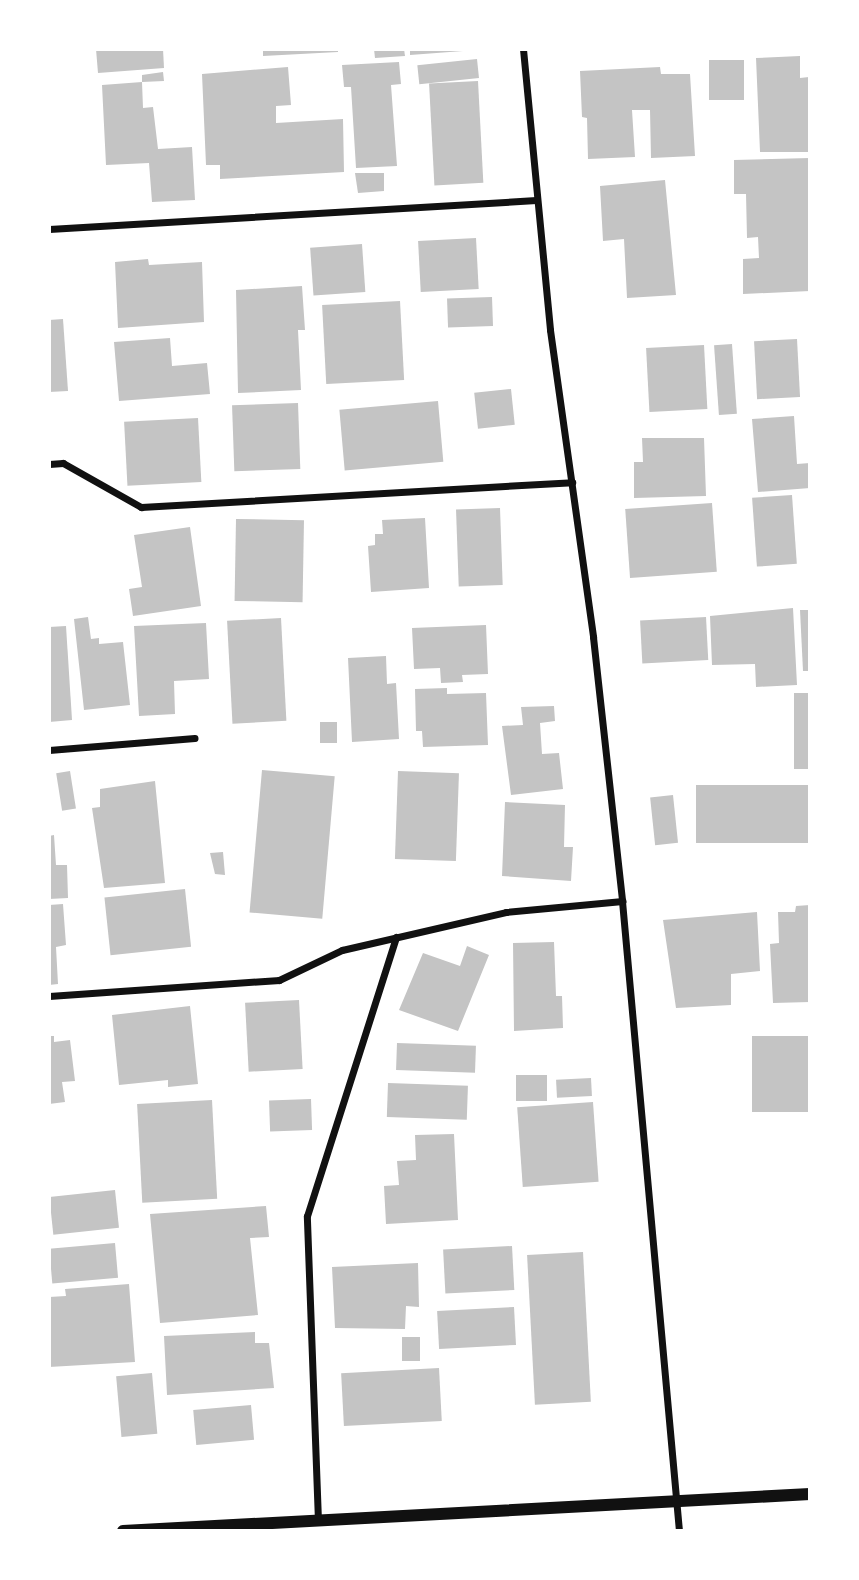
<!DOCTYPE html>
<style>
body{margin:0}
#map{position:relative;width:859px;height:1580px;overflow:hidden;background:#fff;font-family:"PT Sans",sans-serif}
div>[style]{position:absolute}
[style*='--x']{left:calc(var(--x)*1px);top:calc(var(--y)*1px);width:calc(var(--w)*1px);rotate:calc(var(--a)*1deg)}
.building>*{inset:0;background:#c4c4c4;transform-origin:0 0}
.minor>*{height:7px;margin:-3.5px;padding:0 3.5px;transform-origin:3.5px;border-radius:3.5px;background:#111}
.tertiary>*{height:12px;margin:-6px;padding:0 6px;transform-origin:6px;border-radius:6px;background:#111}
span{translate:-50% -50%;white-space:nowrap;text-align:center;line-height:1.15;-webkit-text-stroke:7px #fff;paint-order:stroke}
.frame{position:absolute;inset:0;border:51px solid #fff;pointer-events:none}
</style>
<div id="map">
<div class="building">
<div style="clip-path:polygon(96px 49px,163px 49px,164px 68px,98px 73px)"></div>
<div style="clip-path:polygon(263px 49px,338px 49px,338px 52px,263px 56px)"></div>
<div style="clip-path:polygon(374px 49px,404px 49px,405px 56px,375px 58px)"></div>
<div style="clip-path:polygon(410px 49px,463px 49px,463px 51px,410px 55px)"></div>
<div style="clip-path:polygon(800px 56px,800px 78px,809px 77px,810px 152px,760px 152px,756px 58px)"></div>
<div style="left:477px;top:59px;width:19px;height:60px;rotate:84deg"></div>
<div style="left:744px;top:60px;width:40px;height:35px;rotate:90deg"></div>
<div style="clip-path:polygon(399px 62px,401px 84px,391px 85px,397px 166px,356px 168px,351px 87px,344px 87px,342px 65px)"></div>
<div style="clip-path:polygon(288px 67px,291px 105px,276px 106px,276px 123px,343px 119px,344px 172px,220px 179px,220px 165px,206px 165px,202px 74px)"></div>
<div style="clip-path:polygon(660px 67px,661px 74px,690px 74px,695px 156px,651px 158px,650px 110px,632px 110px,635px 157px,588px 159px,587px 118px,582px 117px,580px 71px)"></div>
<div style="clip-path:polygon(163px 72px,164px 81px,142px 82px,142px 75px)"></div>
<div style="left:478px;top:81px;width:102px;height:49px;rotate:87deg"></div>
<div style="clip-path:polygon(142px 82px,143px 108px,153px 107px,158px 149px,192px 147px,195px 200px,152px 202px,149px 163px,106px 165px,102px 85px)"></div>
<div style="clip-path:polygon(810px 158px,810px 291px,743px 294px,743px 259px,759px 258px,758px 237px,747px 238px,746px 194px,734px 194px,734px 160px)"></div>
<div style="clip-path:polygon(355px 173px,384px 173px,384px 191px,358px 193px)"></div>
<div style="clip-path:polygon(665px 180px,676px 295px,627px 298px,624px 239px,603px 241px,600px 186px)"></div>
<div style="left:476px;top:238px;width:51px;height:58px;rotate:87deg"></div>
<div style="left:362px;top:244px;width:48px;height:52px;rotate:86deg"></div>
<div style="clip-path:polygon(148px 259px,149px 265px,202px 262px,204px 322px,118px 328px,115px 262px)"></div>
<div style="clip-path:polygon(302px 286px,305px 330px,298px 330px,301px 390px,238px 393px,236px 290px)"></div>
<div style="left:492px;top:297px;width:29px;height:45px;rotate:88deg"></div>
<div style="left:400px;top:301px;width:79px;height:78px;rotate:87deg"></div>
<div style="clip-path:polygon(63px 319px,68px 391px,49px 392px,49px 320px)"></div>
<div style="clip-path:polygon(170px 338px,172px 366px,207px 363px,210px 394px,119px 401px,114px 342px)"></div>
<div style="left:797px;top:339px;width:58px;height:43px;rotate:87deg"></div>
<div style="left:732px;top:344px;width:70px;height:18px;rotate:86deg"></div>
<div style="left:704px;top:345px;width:64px;height:58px;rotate:87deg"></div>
<div style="left:511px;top:389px;width:36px;height:37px;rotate:84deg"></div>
<div style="left:438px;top:401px;width:61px;height:99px;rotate:85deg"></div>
<div style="left:298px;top:403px;width:66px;height:66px;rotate:88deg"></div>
<div style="clip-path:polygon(794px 416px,797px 464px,810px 463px,810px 488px,758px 492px,752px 419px)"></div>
<div style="left:198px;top:418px;width:64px;height:74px;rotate:87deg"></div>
<div style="clip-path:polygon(642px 438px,704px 438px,706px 496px,634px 498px,634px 462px,643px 462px)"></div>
<div style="left:792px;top:495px;width:69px;height:40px;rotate:86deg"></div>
<div style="left:712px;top:503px;width:69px;height:87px;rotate:86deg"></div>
<div style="left:500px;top:508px;width:77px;height:44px;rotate:88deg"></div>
<div style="clip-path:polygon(425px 518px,429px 588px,371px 592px,368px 546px,375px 545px,375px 534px,383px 534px,382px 520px)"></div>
<div style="left:236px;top:519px;width:68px;height:82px;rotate:1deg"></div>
<div style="clip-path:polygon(190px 527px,201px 606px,133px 616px,129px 589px,142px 587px,134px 535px)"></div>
<div style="clip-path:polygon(793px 608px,797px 685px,756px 687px,755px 664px,712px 665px,710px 616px)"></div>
<div style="clip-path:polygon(800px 610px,810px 610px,810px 671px,803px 671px)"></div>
<div style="clip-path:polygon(88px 617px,91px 639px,99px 638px,99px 644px,123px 642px,130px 705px,84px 710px,74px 619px)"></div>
<div style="left:706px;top:617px;width:43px;height:66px;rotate:87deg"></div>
<div style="left:281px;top:618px;width:103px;height:54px;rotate:87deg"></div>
<div style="clip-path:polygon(206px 623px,209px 679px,174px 681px,175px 714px,139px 716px,134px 626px)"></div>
<div style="clip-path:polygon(486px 625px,488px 674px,462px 675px,463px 682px,441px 683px,440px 668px,414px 669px,412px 628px)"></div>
<div style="clip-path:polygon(66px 626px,72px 720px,49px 722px,49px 627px)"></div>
<div style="clip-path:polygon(386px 656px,387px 684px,396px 683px,399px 739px,352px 742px,348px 658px)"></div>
<div style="clip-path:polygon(447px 688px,447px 694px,486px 693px,488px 745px,423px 747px,422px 731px,416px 731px,415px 689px)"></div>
<div style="left:794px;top:693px;width:16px;height:76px"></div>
<div style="clip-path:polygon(554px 706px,555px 721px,540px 723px,542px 754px,559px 753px,563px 789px,511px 795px,502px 726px,523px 725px,521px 707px)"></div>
<div style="left:320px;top:722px;width:17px;height:21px"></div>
<div style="left:262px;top:770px;width:73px;height:143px;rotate:5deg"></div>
<div style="left:70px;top:771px;width:38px;height:14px;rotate:81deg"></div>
<div style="left:398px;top:771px;width:61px;height:88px;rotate:2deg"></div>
<div style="clip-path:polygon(155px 781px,165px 883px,104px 888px,92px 808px,100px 807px,100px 789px)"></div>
<div style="left:810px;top:785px;width:58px;height:114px;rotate:90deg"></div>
<div style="left:673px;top:795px;width:48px;height:23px;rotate:84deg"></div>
<div style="clip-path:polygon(505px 802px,565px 805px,564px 847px,573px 847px,571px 881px,502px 876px)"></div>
<div style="clip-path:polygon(54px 835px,56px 865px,67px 865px,68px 898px,49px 899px,49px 836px)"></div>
<div style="clip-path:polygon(223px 852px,225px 875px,215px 874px,210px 853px)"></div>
<div style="left:185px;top:889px;width:58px;height:81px;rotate:84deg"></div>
<div style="clip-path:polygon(63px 904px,66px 945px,56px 947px,58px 984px,49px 985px,49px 905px)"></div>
<div style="clip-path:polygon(810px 905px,810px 1002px,773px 1003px,770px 944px,779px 943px,778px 912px,795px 912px,796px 906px)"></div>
<div style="clip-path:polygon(757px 912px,760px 971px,731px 974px,731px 1005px,676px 1008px,663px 920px)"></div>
<div style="clip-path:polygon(554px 942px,556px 996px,562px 996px,563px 1028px,514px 1031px,513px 943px)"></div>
<div style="clip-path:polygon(467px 946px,489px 955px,458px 1031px,399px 1010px,423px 953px,460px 966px)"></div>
<div style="left:299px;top:1000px;width:69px;height:54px;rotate:87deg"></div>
<div style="clip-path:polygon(190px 1006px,198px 1084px,168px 1087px,168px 1080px,119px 1085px,112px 1015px)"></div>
<div style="clip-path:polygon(49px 1036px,54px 1036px,54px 1042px,70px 1040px,75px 1081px,62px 1082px,65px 1102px,49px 1104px)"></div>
<div style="left:810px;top:1036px;width:76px;height:58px;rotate:90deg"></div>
<div style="left:397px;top:1043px;width:79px;height:27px;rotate:2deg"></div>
<div style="left:516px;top:1075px;width:31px;height:26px"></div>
<div style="left:591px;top:1078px;width:18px;height:35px;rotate:87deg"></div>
<div style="left:388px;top:1083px;width:80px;height:34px;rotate:2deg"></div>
<div style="left:311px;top:1099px;width:31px;height:42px;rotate:88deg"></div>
<div style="left:212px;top:1100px;width:99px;height:75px;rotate:87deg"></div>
<div style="left:593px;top:1102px;width:80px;height:76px;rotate:86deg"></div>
<div style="clip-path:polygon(454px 1134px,458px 1220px,386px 1224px,384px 1186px,399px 1185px,397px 1161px,416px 1160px,415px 1135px)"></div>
<div style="left:115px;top:1190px;width:38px;height:66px;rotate:84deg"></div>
<div style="clip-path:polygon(266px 1206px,269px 1237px,250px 1238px,258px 1315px,160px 1323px,150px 1214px)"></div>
<div style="left:115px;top:1243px;width:35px;height:66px;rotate:85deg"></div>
<div style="left:512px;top:1246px;width:44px;height:69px;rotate:87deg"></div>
<div style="left:583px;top:1252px;width:150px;height:56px;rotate:87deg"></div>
<div style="clip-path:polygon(418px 1263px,419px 1307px,406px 1306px,405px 1329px,335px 1328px,332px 1267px)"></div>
<div style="clip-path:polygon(129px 1284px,135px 1362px,49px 1367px,49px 1297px,66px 1296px,65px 1289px)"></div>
<div style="left:514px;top:1307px;width:38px;height:77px;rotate:87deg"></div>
<div style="clip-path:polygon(255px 1332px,255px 1343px,269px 1343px,274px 1388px,167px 1395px,164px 1336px)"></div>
<div style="left:402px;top:1337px;width:18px;height:24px"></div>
<div style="left:439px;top:1368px;width:53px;height:98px;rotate:87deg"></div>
<div style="left:152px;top:1373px;width:61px;height:36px;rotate:85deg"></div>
<div style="left:251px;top:1405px;width:35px;height:58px;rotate:85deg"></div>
</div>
<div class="minor">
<div style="--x:523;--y:49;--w:282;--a:84.5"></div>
<div style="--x:550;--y:330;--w:310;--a:82"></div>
<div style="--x:593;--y:637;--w:266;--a:83.7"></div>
<div style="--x:622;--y:901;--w:633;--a:84.83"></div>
<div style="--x:49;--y:229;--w:488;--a:-3.4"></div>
<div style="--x:49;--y:464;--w:14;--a:-4"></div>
<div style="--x:63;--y:463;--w:90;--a:29.4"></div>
<div style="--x:141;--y:507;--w:432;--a:-3.3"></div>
<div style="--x:49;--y:750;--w:146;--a:-4.7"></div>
<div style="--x:49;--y:996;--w:231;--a:-4"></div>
<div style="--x:279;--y:980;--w:70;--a:-25.5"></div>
<div style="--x:342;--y:950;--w:168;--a:-13"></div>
<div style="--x:506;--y:912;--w:117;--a:-5.4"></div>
<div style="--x:318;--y:1521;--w:305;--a:-92.1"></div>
<div style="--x:307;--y:1216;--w:293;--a:-72.3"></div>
</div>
<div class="tertiary">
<div style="--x:123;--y:1531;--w:688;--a:-3.08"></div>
</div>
<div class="frame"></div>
</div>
